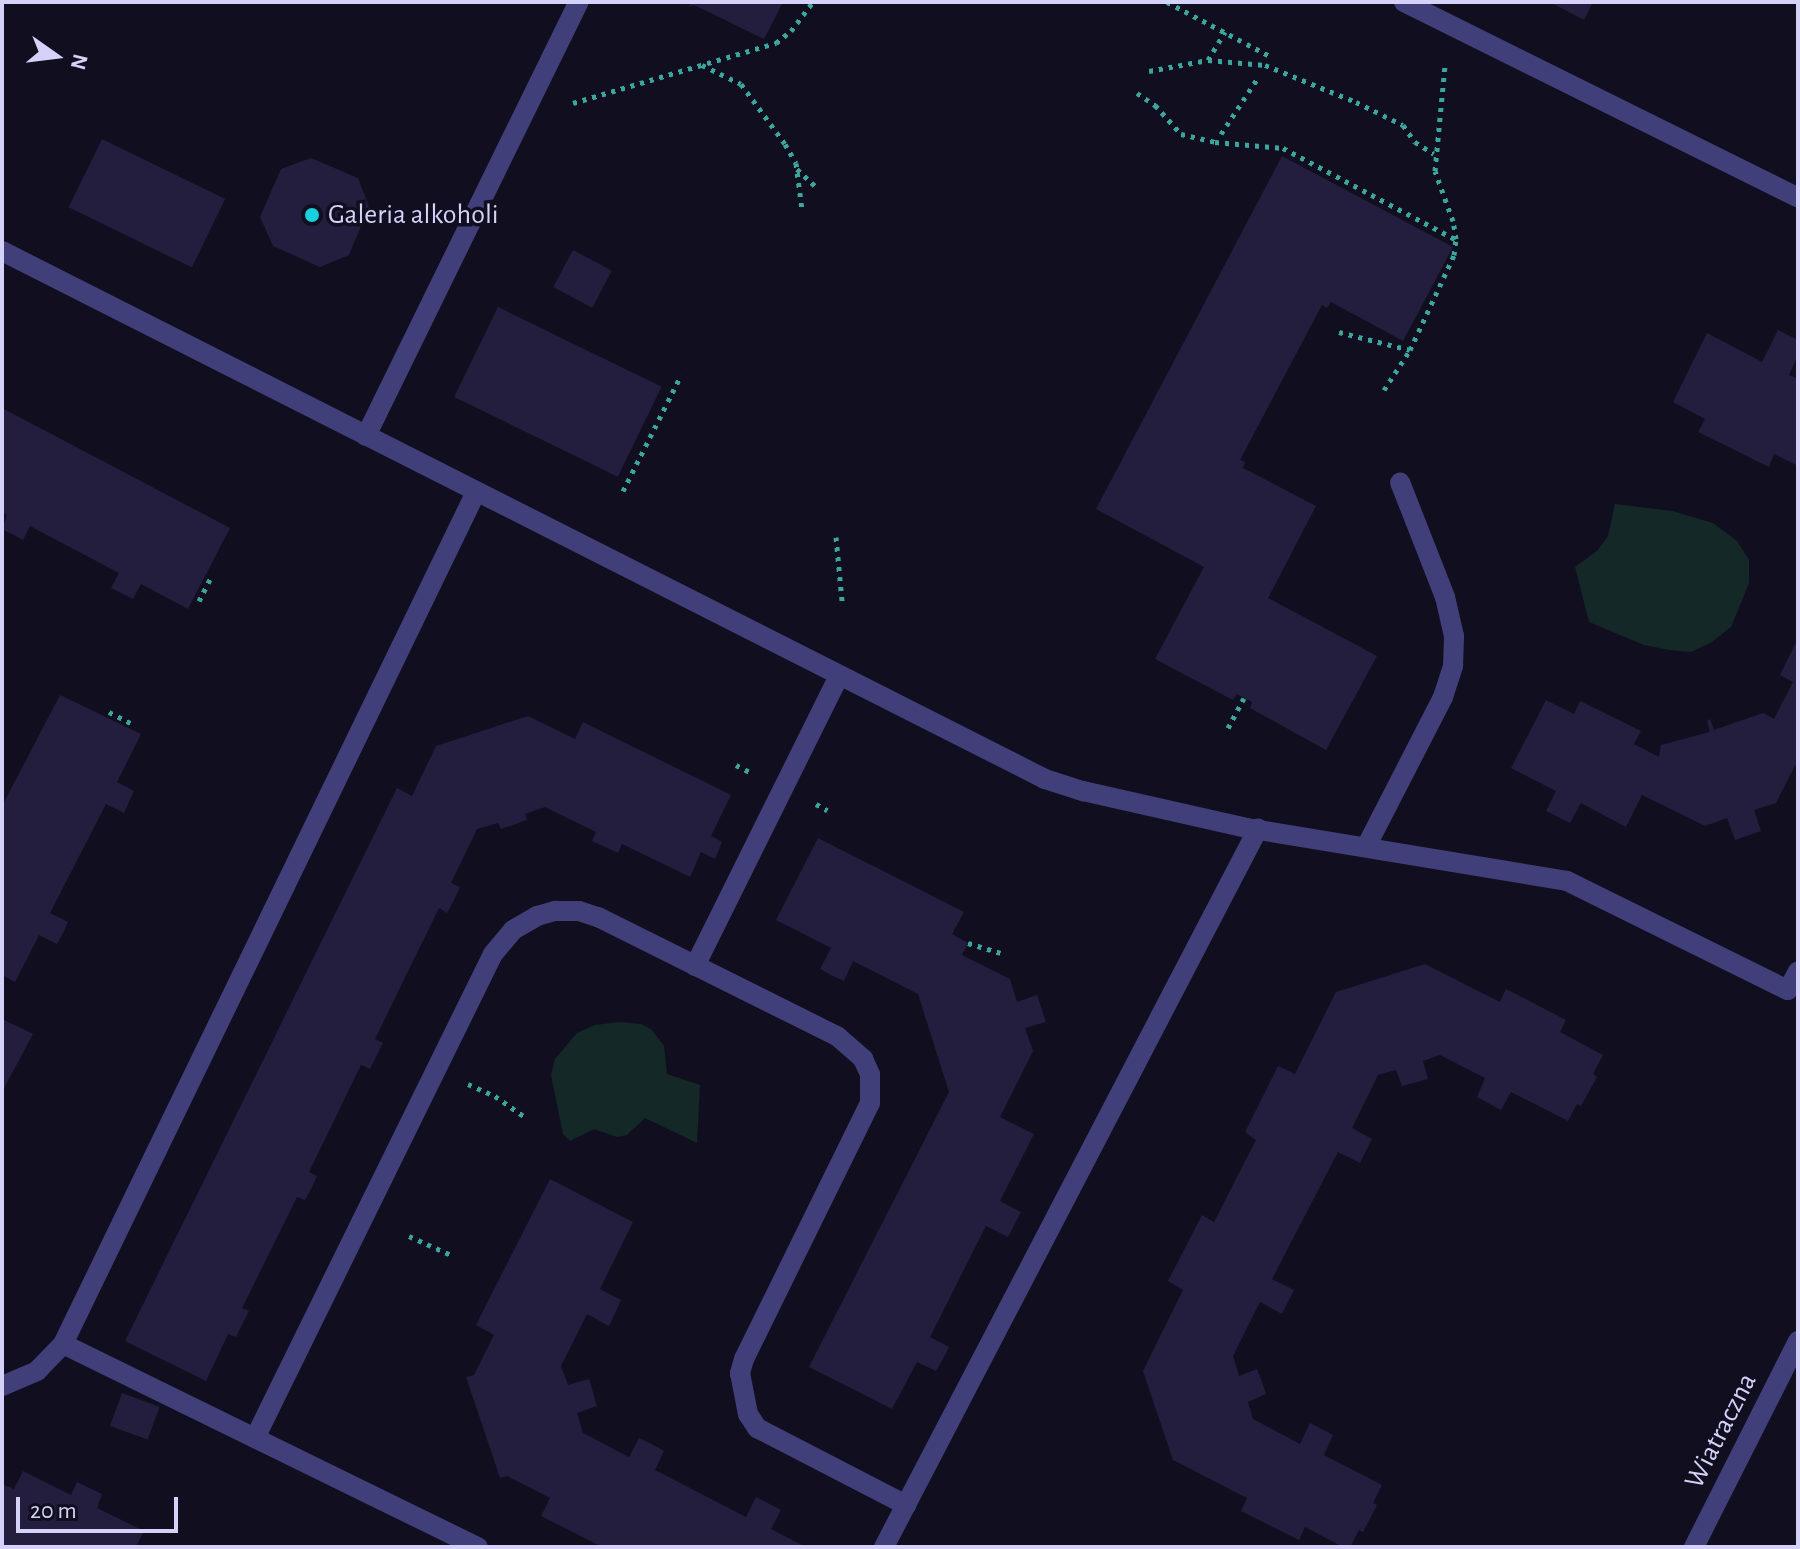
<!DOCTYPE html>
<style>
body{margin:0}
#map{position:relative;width:1800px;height:1549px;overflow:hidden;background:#110f1f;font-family:"Alegreya Sans",sans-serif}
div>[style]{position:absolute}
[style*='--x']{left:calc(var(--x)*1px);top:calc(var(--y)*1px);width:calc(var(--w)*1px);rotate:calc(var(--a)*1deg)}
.green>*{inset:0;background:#132827}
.building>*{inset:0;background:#231d3e;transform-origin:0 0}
.path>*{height:5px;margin-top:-2.5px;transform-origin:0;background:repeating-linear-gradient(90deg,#3aa69d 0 4px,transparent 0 10px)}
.lane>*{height:20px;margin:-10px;padding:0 10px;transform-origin:10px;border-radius:10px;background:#403f79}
.street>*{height:20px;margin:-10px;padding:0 10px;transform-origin:10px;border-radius:10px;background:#403f79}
.dots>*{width:22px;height:22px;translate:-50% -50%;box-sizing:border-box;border:4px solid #110f1f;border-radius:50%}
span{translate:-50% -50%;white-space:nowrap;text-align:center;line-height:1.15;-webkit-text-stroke:7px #110f1f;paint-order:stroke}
.poi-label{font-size:28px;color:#d5d2fa}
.left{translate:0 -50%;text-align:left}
.street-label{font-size:28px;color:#d5d2fa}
.frame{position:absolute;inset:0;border:4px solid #d5d2fa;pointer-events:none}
.north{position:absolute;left:16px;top:16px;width:80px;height:80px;-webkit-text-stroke:6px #110f1f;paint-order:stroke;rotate:104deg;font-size:22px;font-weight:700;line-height:32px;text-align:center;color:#d5d2fa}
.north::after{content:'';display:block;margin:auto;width:28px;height:36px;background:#d5d2fa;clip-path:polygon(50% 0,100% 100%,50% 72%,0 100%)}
.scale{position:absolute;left:16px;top:1497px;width:162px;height:36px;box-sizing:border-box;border:4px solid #d5d2fa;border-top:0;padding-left:10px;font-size:24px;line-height:28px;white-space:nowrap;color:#d5d2fa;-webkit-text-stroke:6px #110f1f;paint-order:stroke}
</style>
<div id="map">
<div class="green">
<div style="clip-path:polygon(1615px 504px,1672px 511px,1713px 523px,1737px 541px,1749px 560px,1749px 583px,1731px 627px,1712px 642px,1691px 652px,1669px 650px,1644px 645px,1589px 622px,1575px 567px,1597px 551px,1608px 536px)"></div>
<div style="clip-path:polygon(619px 1022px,641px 1024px,652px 1030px,664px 1046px,667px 1074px,700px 1085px,697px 1143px,645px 1118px,627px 1135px,617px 1137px,594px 1129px,570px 1141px,563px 1134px,551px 1075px,555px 1059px,577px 1033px,595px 1025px)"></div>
</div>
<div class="building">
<div style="clip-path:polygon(694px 2px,783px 2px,764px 39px,694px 5px,687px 7px)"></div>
<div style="clip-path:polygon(1550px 2px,1593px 2px,1584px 20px)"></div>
<div style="left:102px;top:139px;width:137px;height:76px;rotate:26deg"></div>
<div style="clip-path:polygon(1282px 156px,1453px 247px,1403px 341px,1331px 302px,1327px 308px,1322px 305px,1240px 460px,1245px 462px,1243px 468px,1316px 506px,1268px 598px,1377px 656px,1326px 750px,1250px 708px,1252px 702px,1237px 694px,1233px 700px,1155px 659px,1204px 567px,1096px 509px)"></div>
<div style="clip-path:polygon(311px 158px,358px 178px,369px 207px,349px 255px,320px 267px,273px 246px,260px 217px,281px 169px)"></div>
<div style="left:573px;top:250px;width:44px;height:42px;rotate:28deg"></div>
<div style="left:498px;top:307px;width:182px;height:100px;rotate:26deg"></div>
<div style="clip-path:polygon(1778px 330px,1798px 340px,1798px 355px,1789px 375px,1798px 379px,1798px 466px,1774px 454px,1769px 467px,1698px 432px,1705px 419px,1673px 402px,1707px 333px,1762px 362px)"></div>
<div style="clip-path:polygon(2px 408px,230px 528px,188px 609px,141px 584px,133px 599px,111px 588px,119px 573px,30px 526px,23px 540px,2px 529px,7px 515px,2px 512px)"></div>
<div style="clip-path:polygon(1798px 638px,1798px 760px,1776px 803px,1754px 810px,1761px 831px,1735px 840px,1727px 818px,1705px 826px,1642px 795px,1626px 827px,1581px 803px,1570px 823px,1546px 811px,1556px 791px,1511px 768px,1546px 700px,1574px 714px,1580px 701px,1641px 731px,1634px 744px,1659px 757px,1661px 745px,1710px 732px,1707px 721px,1710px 719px,1714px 730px,1763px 713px,1774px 719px,1793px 682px,1780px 675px)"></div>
<div style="clip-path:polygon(60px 695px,141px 734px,117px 782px,134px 791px,124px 813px,106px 804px,50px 913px,68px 922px,63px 933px,57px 944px,39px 935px,15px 982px,2px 975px,2px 806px)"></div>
<div style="clip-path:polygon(528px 716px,575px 739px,583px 722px,731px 795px,711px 836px,722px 842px,715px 859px,701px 852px,690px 877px,622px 844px,618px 853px,592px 841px,596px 832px,545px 807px,525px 814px,527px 820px,513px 825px,501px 829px,498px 823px,477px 829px,451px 883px,460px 887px,454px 900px,447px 913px,439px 908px,375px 1039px,383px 1043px,370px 1069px,361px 1065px,309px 1172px,317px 1176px,311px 1189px,305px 1200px,297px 1197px,242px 1308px,249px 1311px,236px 1337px,228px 1334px,206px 1381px,125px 1341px,397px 788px,412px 796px,436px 746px)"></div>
<div style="clip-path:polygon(818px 838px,964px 912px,952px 934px,968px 943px,962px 955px,1010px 979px,1017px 1002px,1037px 995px,1046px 1022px,1025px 1028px,1033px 1051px,1000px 1117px,1034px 1134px,1000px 1201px,1021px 1212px,1008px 1237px,986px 1226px,930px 1337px,949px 1347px,943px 1359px,936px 1371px,917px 1362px,892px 1409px,809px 1367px,949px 1092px,918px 994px,853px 961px,844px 981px,831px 975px,820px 969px,831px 948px,776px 920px)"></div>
<div style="clip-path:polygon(1425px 964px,1500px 1002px,1506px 989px,1566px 1020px,1560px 1032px,1603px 1055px,1593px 1074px,1597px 1077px,1581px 1106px,1577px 1104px,1568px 1121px,1511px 1092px,1501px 1110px,1477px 1097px,1485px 1078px,1440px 1055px,1423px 1061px,1428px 1079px,1402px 1086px,1396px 1070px,1378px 1075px,1352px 1128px,1372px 1139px,1360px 1163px,1338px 1152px,1272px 1279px,1294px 1290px,1282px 1314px,1260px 1302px,1233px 1356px,1239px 1376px,1257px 1369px,1262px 1382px,1266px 1394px,1248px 1402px,1253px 1419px,1300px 1444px,1310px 1423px,1333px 1435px,1324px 1455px,1382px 1485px,1373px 1503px,1377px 1505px,1363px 1532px,1359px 1530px,1350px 1547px,1343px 1547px,1305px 1527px,1299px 1540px,1241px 1511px,1247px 1498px,1173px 1460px,1143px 1371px,1183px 1290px,1168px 1281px,1202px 1215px,1214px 1222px,1256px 1140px,1245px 1132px,1278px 1066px,1295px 1074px,1336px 992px)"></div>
<div style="clip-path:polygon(2px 1019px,33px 1034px,2px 1092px)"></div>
<div style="clip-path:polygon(550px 1179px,633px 1222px,600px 1289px,621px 1300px,609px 1326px,587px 1314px,561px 1366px,568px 1385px,589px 1379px,597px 1406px,577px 1413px,583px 1433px,629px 1457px,639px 1438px,650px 1443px,664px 1451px,655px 1470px,746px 1517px,756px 1497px,781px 1510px,771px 1529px,806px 1547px,602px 1547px,541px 1516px,550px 1498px,507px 1476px,500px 1478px,466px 1377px,474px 1375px,494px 1335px,476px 1325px)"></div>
<div style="left:122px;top:1393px;width:40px;height:35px;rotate:20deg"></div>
<div style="clip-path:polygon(23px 1471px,71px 1495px,77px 1482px,102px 1494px,97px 1508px,144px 1531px,136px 1547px,2px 1547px,2px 1484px,14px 1489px)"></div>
</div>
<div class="path">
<div style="--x:1167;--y:2;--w:116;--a:27.7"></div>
<div style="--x:1208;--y:60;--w:57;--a:5"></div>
<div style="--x:1265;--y:65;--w:98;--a:22.1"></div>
<div style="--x:1356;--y:102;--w:52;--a:26.1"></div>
<div style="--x:1403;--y:125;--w:21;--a:55"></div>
<div style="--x:1415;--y:142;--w:22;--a:32"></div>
<div style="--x:702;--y:65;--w:43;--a:26"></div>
<div style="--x:741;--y:84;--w:74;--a:53.7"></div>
<div style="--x:785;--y:144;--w:22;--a:60"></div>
<div style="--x:796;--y:163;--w:47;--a:82.7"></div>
<div style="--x:1149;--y:71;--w:60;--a:-10.6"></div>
<div style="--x:1208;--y:60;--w:33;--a:-59"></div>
<div style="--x:1137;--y:93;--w:22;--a:34"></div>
<div style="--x:1155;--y:105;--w:39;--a:48"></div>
<div style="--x:1181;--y:134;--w:35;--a:13"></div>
<div style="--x:1215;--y:142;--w:68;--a:5"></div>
<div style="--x:1283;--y:148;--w:195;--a:27.9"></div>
<div style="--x:573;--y:103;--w:212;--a:-16.5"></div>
<div style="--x:776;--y:43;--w:19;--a:-39"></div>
<div style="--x:791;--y:31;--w:36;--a:-53"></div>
<div style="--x:1221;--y:134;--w:69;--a:-56.8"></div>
<div style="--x:797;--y:169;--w:25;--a:43"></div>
<div style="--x:1339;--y:332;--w:73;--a:14.2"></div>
<div style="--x:1384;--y:390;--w:48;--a:-57"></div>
<div style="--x:1410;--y:350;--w:105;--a:-65.1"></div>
<div style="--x:1454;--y:255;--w:16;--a:-83"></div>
<div style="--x:1456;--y:239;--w:18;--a:-99"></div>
<div style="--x:1453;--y:221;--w:53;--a:-109.8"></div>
<div style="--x:1435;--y:171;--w:106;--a:-84.6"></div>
<div style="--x:623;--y:491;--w:130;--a:-63.4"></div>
<div style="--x:836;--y:537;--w:64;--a:84.6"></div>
<div style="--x:199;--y:601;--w:25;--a:-63"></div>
<div style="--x:109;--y:712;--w:30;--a:27"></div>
<div style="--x:1228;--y:728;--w:34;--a:-62"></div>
<div style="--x:736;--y:765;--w:16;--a:27"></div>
<div style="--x:816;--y:804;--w:13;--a:29"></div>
<div style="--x:968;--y:943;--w:34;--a:17"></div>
<div style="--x:468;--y:1084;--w:30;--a:24"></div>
<div style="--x:495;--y:1096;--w:38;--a:35"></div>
<div style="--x:409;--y:1236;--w:48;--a:24.4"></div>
</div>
<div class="lane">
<div style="--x:1404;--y:2;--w:440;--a:26.4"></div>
<div style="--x:2;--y:251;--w:1169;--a:26.85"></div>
<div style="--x:1045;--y:779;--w:40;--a:18"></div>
<div style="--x:1083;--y:791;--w:168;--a:12.7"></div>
<div style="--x:1247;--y:828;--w:324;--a:9.4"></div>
<div style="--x:1567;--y:881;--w:246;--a:26.3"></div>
<div style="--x:1788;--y:990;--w:21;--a:-62"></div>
<div style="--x:366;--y:436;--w:483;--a:-63.9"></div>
</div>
<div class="street">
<div style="--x:476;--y:492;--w:947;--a:115.86"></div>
<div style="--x:63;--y:1344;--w:462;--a:26.1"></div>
<div style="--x:1366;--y:847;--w:169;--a:-62.8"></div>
<div style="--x:1443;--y:697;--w:33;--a:-72"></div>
<div style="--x:1453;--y:666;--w:30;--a:-88"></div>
<div style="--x:1454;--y:636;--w:40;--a:-103"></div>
<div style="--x:1445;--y:597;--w:123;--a:-111.4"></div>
<div style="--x:695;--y:966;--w:324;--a:-63.6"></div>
<div style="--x:2;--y:1386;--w:38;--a:-23"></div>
<div style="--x:37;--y:1371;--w:37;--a:-46"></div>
<div style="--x:255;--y:1438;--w:539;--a:-63.82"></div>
<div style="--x:493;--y:954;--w:31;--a:-50"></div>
<div style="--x:513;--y:930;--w:28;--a:-30"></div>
<div style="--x:537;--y:916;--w:19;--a:-16"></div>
<div style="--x:555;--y:911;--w:24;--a:0"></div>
<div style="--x:579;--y:911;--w:20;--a:18"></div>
<div style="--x:598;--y:917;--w:267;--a:26.5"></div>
<div style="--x:837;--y:1036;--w:35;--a:41"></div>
<div style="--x:863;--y:1059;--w:17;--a:65"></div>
<div style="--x:870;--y:1074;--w:29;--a:90"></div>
<div style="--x:870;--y:1103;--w:285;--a:116.2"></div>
<div style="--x:744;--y:1359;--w:15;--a:106"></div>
<div style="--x:740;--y:1373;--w:42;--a:79"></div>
<div style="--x:748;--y:1414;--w:17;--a:57"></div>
<div style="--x:757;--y:1428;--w:168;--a:27.3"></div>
<div style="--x:884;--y:1547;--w:810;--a:-62.49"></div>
<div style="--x:1694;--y:1547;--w:231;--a:-63.2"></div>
</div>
<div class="dots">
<div style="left:312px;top:215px;background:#18d0e0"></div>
</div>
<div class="poi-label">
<span class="left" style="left:328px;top:215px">Galeria alkoholi</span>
</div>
<div class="street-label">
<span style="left:1721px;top:1431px;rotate:-63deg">Wiatraczna</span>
</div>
<div class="frame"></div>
<div class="north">N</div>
<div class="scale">20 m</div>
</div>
